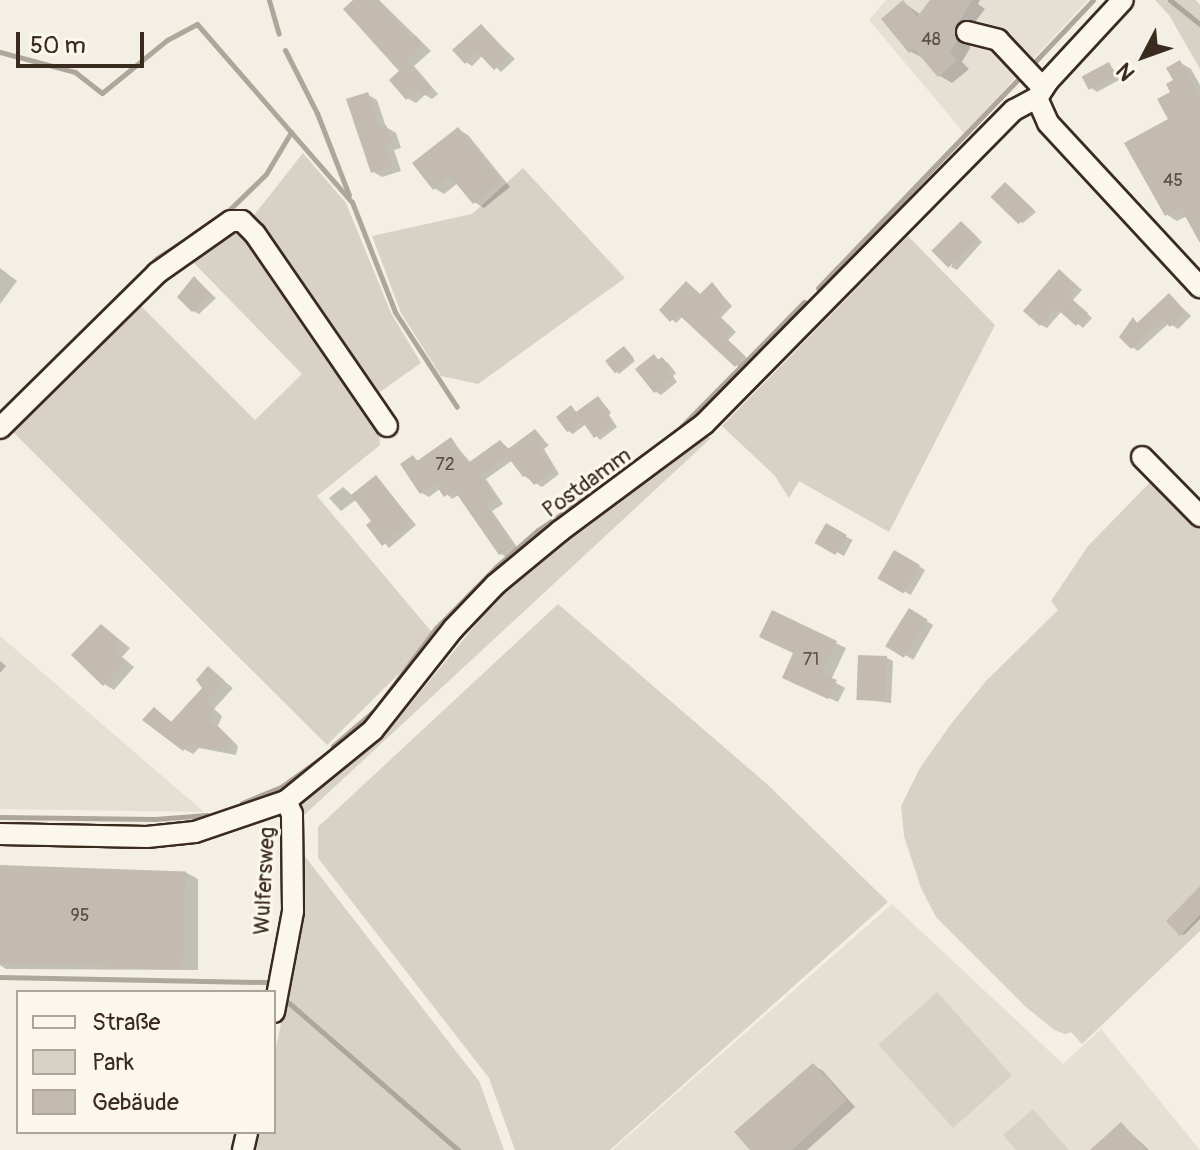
<!DOCTYPE html>
<meta charset="utf-8">
<style>
body{margin:0}
#map{position:relative;width:1200px;height:1150px;overflow:hidden;background:#f3efe4;font-family:Pangolin,sans-serif}
div>[style]{position:absolute}
[style*='--x']{left:calc(var(--x)*1px);top:calc(var(--y)*1px);width:calc(var(--w)*1px);rotate:calc(var(--a)*1deg)}
.built>*{inset:0;background:#e5dfd4}
.green>*{inset:0;background:#d8d1c6;transform-origin:0 0}
.shadow>*{inset:0;background:#0003;transform-origin:0 0}
.stream>*{height:5px;margin:-2.5px;padding:0 2.5px;transform-origin:2.5px;border-radius:2.5px;background:#afa69a}
.building>*{inset:0;background:#c3bbb0;transform-origin:0 0}
.roads{filter:drop-shadow(2px 0 #3b2a1e) drop-shadow(-2px 0 #3b2a1e) drop-shadow(0 2px #3b2a1e) drop-shadow(0 -2px #3b2a1e)}
.minor>*{height:20px;margin:-10px;padding:0 10px;transform-origin:10px;border-radius:10px;background:#fbf7ec}
span{translate:-50% -50%;white-space:nowrap;text-align:center;line-height:1.15;-webkit-text-stroke:6px #fbf7ec;paint-order:stroke}
.number-label{font-size:18px;color:#5d4e42}
.number-label span{-webkit-text-stroke-width:0}
.street-label{font-size:22px;color:#3b2a1e}
.legend{position:absolute;left:16px;top:990px;width:260px;height:144px;box-sizing:border-box;background:#fbf7ec;border:2px solid #aea59a;margin:0;padding:10px 14px;list-style:none;font-size:24px;color:#3b2a1e}
.legend li{display:flex;align-items:center;gap:16px;height:40px}
.legend b{width:40px;border:2px solid #aea59a}
.north{position:absolute;left:1104px;top:16px;width:80px;height:80px;-webkit-text-stroke:6px #fbf7ec;paint-order:stroke;rotate:229deg;font-size:22px;font-weight:700;line-height:32px;text-align:center;color:#3b2a1e}
.north::after{content:'';display:block;margin:auto;width:28px;height:36px;background:#3b2a1e;clip-path:polygon(50% 0,100% 100%,50% 72%,0 100%)}
.scale{position:absolute;left:16px;top:32px;width:128px;height:36px;box-sizing:border-box;border:4px solid #3b2a1e;border-top:0;padding-left:10px;font-size:24px;line-height:28px;white-space:nowrap;color:#3b2a1e;-webkit-text-stroke:6px #fbf7ec;paint-order:stroke}
</style>
<div id="map">
<div class="built">
<div style="clip-path:polygon(886px 0,1088px 0,964px 133px,869px 20px)"></div>
<div style="clip-path:polygon(0 636px,204px 812px,0 809px)"></div>
<div style="clip-path:polygon(892px 904px,1063px 1064px,1101px 1029px,1200px 1150px,612px 1150px)"></div>
</div>
<div class="green">
<div style="clip-path:polygon(1155px 0,1196px 0,1200px 5px,1200px 69px,1169px 15px)"></div>
<div style="clip-path:polygon(303px 153px,346px 203px,391px 313px,421px 363px,377px 394px,251px 219px)"></div>
<div style="clip-path:polygon(523px 168px,625px 278px,478px 384px,441px 376px,401px 313px,372px 236px,472px 214px)"></div>
<div style="clip-path:polygon(229px 229px,245px 233px,378px 427px,380px 445px,317px 496px,436px 637px,327px 745px,14px 433px,17px 419px,137px 302px,255px 420px,302px 374px,189px 258px)"></div>
<div style="clip-path:polygon(908px 236px,995px 325px,889px 532px,799px 481px,789px 498px,775px 476px,722px 426px)"></div>
<div style="clip-path:polygon(703px 435px,711px 438px,301px 818px,301px 800px,404px 712px,504px 590px)"></div>
<div style="clip-path:polygon(1164px 468px,1200px 505px,1200px 931px,1082px 1044px,1071px 1032px,1065px 1034px,1054px 1030px,1026px 1007px,936px 917px,921px 888px,904px 836px,901px 806px,920px 768px,951px 724px,986px 681px,1058px 610px,1051px 601px,1088px 546px)"></div>
<div style="clip-path:polygon(558px 604px,768px 785px,888px 902px,610px 1150px,515px 1150px,489px 1078px,318px 858px,318px 827px)"></div>
<div style="clip-path:polygon(300px 850px,479px 1081px,504px 1150px,254px 1150px,258px 1132px,274px 1132px,274px 1057px,285px 1004px)"></div>
<div style="left:937px;top:992px;width:112px;height:79px;rotate:48deg"></div>
<div style="clip-path:polygon(1033px 1109px,1069px 1150px,1016px 1150px,1003px 1135px)"></div>
</div>
<div class="shadow">
<div style="clip-path:polygon(356px 0,379px 0,431px 51px,414px 66px,438px 94px,432px 99px,425px 95px,416px 103px,407px 98px,402px 71px)"></div>
<div style="clip-path:polygon(932px 0,980px 0,978px 4px,985px 9px,968px 31px,970px 48px,962px 62px,969px 69px,952px 83px,940px 76px,924px 58px,911px 52px,903px 2px,921px 15px)"></div>
<div style="clip-path:polygon(481px 26px,515px 59px,501px 72px,483px 55px,472px 66px,466px 62px)"></div>
<div style="clip-path:polygon(1179px 62px,1191px 69px,1200px 85px,1200px 239px,1187px 216px,1177px 221px,1166px 214px,1170px 120px)"></div>
<div style="clip-path:polygon(1109px 64px,1121px 79px,1097px 92px,1091px 88px)"></div>
<div style="clip-path:polygon(367px 94px,377px 100px,386px 127px,396px 133px,401px 148px,394px 150px,401px 171px,382px 177px,372px 171px)"></div>
<div style="clip-path:polygon(458px 129px,468px 135px,510px 187px,484px 208px,474px 202px,458px 183px,444px 194px,434px 188px)"></div>
<div style="clip-path:polygon(1006px 185px,1036px 212px,1023px 223px,1018px 221px)"></div>
<div style="clip-path:polygon(967px 227px,982px 242px,957px 270px,951px 267px)"></div>
<div style="clip-path:polygon(0 268px,17px 281px,0 304px)"></div>
<div style="clip-path:polygon(1065px 275px,1082px 290px,1073px 300px,1092px 318px,1083px 328px,1062px 311px,1047px 328px,1041px 325px)"></div>
<div style="clip-path:polygon(195px 279px,216px 298px,199px 314px,193px 311px)"></div>
<div style="clip-path:polygon(712px 285px,732px 306px,721px 318px,736px 332px,728px 340px,749px 360px,741px 369px,683px 316px,676px 323px,662px 310px,702px 296px)"></div>
<div style="clip-path:polygon(1169px 295px,1191px 316px,1178px 329px,1169px 323px,1138px 351px,1132px 347px,1133px 320px,1139px 324px)"></div>
<div style="clip-path:polygon(626px 350px,635px 361px,619px 374px,617px 372px)"></div>
<div style="clip-path:polygon(654px 357px,668px 363px,676px 373px,673px 376px,677px 382px,661px 395px,655px 391px)"></div>
<div style="clip-path:polygon(598px 398px,617px 427px,600px 440px,586px 424px,573px 434px,568px 431px,571px 408px,578px 413px)"></div>
<div style="clip-path:polygon(535px 432px,549px 445px,544px 449px,559px 474px,542px 487px,524px 476px,513px 460px,486px 479px,503px 504px,492px 511px,519px 550px,508px 558px,501px 554px,460px 494px,452px 499px,441px 488px,429px 497px,422px 493px,413px 458px,419px 461px,451px 440px,471px 463px,501px 442px,510px 450px)"></div>
<div style="clip-path:polygon(376px 477px,416px 525px,389px 548px,369px 525px,374px 521px,357px 499px,341px 511px,329px 498px,343px 487px,353px 496px)"></div>
<div style="left:826px;top:526px;width:30px;height:18px;rotate:28deg"></div>
<div style="left:894px;top:552px;width:36px;height:29px;rotate:30deg"></div>
<div style="left:909px;top:611px;width:28px;height:40px;rotate:30deg"></div>
<div style="clip-path:polygon(773px 613px,846px 648px,831px 680px,845px 688px,838px 702px,794px 683px,795px 653px)"></div>
<div style="clip-path:polygon(102px 626px,130px 648px,122px 657px,134px 667px,114px 690px,104px 684px)"></div>
<div style="clip-path:polygon(887px 658px,893px 661px,891px 703px,859px 699px)"></div>
<div style="clip-path:polygon(0 661px,6px 666px,0 673px)"></div>
<div style="clip-path:polygon(209px 669px,233px 688px,214px 709px,222px 716px,218px 726px,238px 746px,236px 755px,199px 748px,193px 754px,184px 749px,154px 709px,173px 723px,204px 688px)"></div>
<div style="clip-path:polygon(0 867px,185px 872px,198px 879px,198px 970px,6px 969px,0 965px)"></div>
<div style="clip-path:polygon(1200px 889px,1200px 919px,1184px 935px,1182px 934px)"></div>
<div style="clip-path:polygon(813px 1065px,823px 1071px,855px 1107px,807px 1150px,753px 1150px)"></div>
<div style="clip-path:polygon(1121px 1124px,1149px 1150px,1093px 1150px)"></div>
</div>
<div class="stream">
<div style="--x:269;--y:0;--w:35;--a:74"></div>
<div style="--x:1170;--y:0;--w:38;--a:39"></div>
<div style="--x:285;--y:50;--w:71;--a:63.1"></div>
<div style="--x:317;--y:113;--w:88;--a:68.7"></div>
<div style="--x:0;--y:52;--w:78;--a:14.9"></div>
<div style="--x:75;--y:72;--w:34;--a:38"></div>
<div style="--x:102;--y:93;--w:84;--a:-39.2"></div>
<div style="--x:167;--y:40;--w:34;--a:-28"></div>
<div style="--x:197;--y:24;--w:236;--a:49"></div>
<div style="--x:352;--y:202;--w:118;--a:68.6"></div>
<div style="--x:395;--y:312;--w:113;--a:56.9"></div>
<div style="--x:1029;--y:68;--w:93;--a:-46.7"></div>
<div style="--x:225;--y:214;--w:57;--a:-44.3"></div>
<div style="--x:266;--y:174;--w:49;--a:-59.2"></div>
<div style="--x:818;--y:288;--w:295;--a:-46.2"></div>
<div style="--x:80;--y:334;--w:108;--a:-44.6"></div>
<div style="--x:157;--y:258;--w:51;--a:-32.1"></div>
<div style="--x:673;--y:435;--w:187;--a:-45.4"></div>
<div style="--x:333;--y:746;--w:57;--a:-40.7"></div>
<div style="--x:376;--y:709;--w:101;--a:-53.5"></div>
<div style="--x:436;--y:628;--w:86;--a:-45.5"></div>
<div style="--x:496;--y:567;--w:56;--a:-41.4"></div>
<div style="--x:538;--y:530;--w:103;--a:-34.3"></div>
<div style="--x:242;--y:803;--w:42;--a:-22.3"></div>
<div style="--x:281;--y:787;--w:48;--a:-35.7"></div>
<div style="--x:0;--y:817;--w:155;--a:0.7"></div>
<div style="--x:155;--y:819;--w:52;--a:-4.4"></div>
<div style="--x:0;--y:977;--w:272;--a:1.1"></div>
<div style="--x:289;--y:1003;--w:224;--a:41"></div>
</div>
<div class="building">
<div style="clip-path:polygon(353px 0,378px 0,412px 38px,415px 35px,424px 45px,407px 60px,431px 89px,422px 96px,417px 90px,406px 100px,389px 80px,399px 71px,343px 9px)"></div>
<div style="clip-path:polygon(903px 0,917px 17px,930px 0,973px 0,955px 28px,957px 41px,950px 53px,957px 61px,938px 77px,914px 49px,909px 53px,881px 19px)"></div>
<div style="clip-path:polygon(481px 24px,510px 55px,494px 70px,477px 52px,465px 64px,452px 50px)"></div>
<div style="clip-path:polygon(1180px 60px,1200px 97px,1200px 243px,1180px 207px,1165px 216px,1124px 143px,1168px 119px,1157px 99px,1170px 92px,1166px 84px,1173px 80px,1166px 68px)"></div>
<div style="left:1109px;top:62px;width:15px;height:31px;rotate:62deg"></div>
<div style="clip-path:polygon(368px 92px,379px 128px,386px 125px,392px 142px,385px 145px,392px 166px,371px 173px,346px 99px)"></div>
<div style="clip-path:polygon(458px 127px,501px 181px,473px 204px,450px 176px,433px 190px,412px 163px)"></div>
<div style="left:1005px;top:182px;width:39px;height:21px;rotate:44deg"></div>
<div style="left:961px;top:221px;width:24px;height:42px;rotate:45deg"></div>
<div style="clip-path:polygon(1059px 269px,1077px 286px,1068px 296px,1088px 313px,1076px 326px,1056px 308px,1040px 326px,1023px 311px)"></div>
<div style="clip-path:polygon(194px 276px,211px 294px,192px 312px,177px 297px)"></div>
<div style="clip-path:polygon(686px 281px,700px 294px,712px 282px,728px 302px,717px 314px,732px 328px,724px 336px,745px 356px,735px 367px,678px 314px,670px 322px,659px 310px)"></div>
<div style="clip-path:polygon(1169px 293px,1186px 312px,1170px 327px,1163px 320px,1131px 349px,1119px 337px,1133px 317px,1137px 323px)"></div>
<div style="left:624px;top:346px;width:16px;height:24px;rotate:52deg"></div>
<div style="clip-path:polygon(654px 354px,658px 360px,662px 357px,672px 369px,668px 372px,673px 378px,654px 393px,635px 369px)"></div>
<div style="clip-path:polygon(598px 396px,611px 413px,607px 416px,613px 424px,594px 438px,582px 421px,567px 432px,556px 417px,571px 405px,576px 412px)"></div>
<div style="clip-path:polygon(535px 429px,544px 440px,538px 444px,553px 470px,534px 485px,526px 475px,523px 477px,507px 456px,480px 475px,497px 499px,486px 506px,513px 546px,499px 555px,454px 490px,444px 497px,435px 484px,420px 494px,400px 464px,413px 455px,417px 461px,451px 437px,468px 463px,500px 440px,508px 449px)"></div>
<div style="clip-path:polygon(376px 475px,412px 521px,382px 546px,366px 525px,371px 521px,351px 495px)"></div>
<div style="left:826px;top:523px;width:24px;height:23px;rotate:30deg"></div>
<div style="left:894px;top:550px;width:30px;height:33px;rotate:30deg"></div>
<div style="left:909px;top:608px;width:22px;height:45px;rotate:32deg"></div>
<div style="clip-path:polygon(772px 610px,837px 641px,822px 674px,837px 680px,828px 699px,782px 678px,793px 653px,759px 637px)"></div>
<div style="clip-path:polygon(101px 624px,121px 641px,113px 650px,125px 661px,103px 686px,71px 655px)"></div>
<div style="left:858px;top:655px;width:29px;height:45px;rotate:2deg"></div>
<div style="clip-path:polygon(208px 666px,225px 681px,206px 703px,214px 709px,209px 719px,230px 739px,227px 751px,189px 744px,183px 751px,142px 720px,154px 707px,171px 722px,202px 688px,196px 680px)"></div>
<div style="left:0;top:865px;width:186px;height:98px;rotate:2deg"></div>
<div style="clip-path:polygon(1200px 886px,1200px 915px,1180px 936px,1166px 921px)"></div>
<div style="clip-path:polygon(813px 1063px,847px 1100px,792px 1150px,750px 1150px,734px 1132px)"></div>
<div style="clip-path:polygon(1121px 1122px,1146px 1150px,1090px 1150px)"></div>
</div>
<div class="roads">
<div class="minor">
<div style="--x:967;--y:32;--w:32;--a:14"></div>
<div style="--x:998;--y:40;--w:66;--a:46.8"></div>
<div style="--x:1037;--y:98;--w:27;--a:66"></div>
<div style="--x:1048;--y:123;--w:224;--a:47.2"></div>
<div style="--x:0;--y:428;--w:221;--a:-44.6"></div>
<div style="--x:157;--y:273;--w:90;--a:-35.1"></div>
<div style="--x:231;--y:221;--w:11;--a:0"></div>
<div style="--x:242;--y:221;--w:18;--a:45"></div>
<div style="--x:255;--y:234;--w:233;--a:55.5"></div>
<div style="--x:1142;--y:457;--w:83;--a:45.5"></div>
<div style="--x:0;--y:834;--w:147;--a:1.2"></div>
<div style="--x:147;--y:837;--w:48;--a:-5.9"></div>
<div style="--x:195;--y:832;--w:96;--a:-18.8"></div>
<div style="--x:286;--y:801;--w:112;--a:-39.2"></div>
<div style="--x:373;--y:730;--w:129;--a:-51.6"></div>
<div style="--x:453;--y:629;--w:62;--a:-46.3"></div>
<div style="--x:496;--y:584;--w:83;--a:-39.6"></div>
<div style="--x:560;--y:531;--w:179;--a:-36.6"></div>
<div style="--x:704;--y:424;--w:441;--a:-45.4"></div>
<div style="--x:1014;--y:110;--w:26;--a:-28"></div>
<div style="--x:1037;--y:98;--w:20;--a:-57"></div>
<div style="--x:1048;--y:81;--w:110;--a:-47.2"></div>
<div style="--x:274;--y:1012;--w:103;--a:-79.3"></div>
<div style="--x:293;--y:911;--w:97;--a:-90.6"></div>
<div style="--x:292;--y:814;--w:14;--a:-115"></div>
<div style="--x:243;--y:1150;--w:18;--a:-77"></div>
</div>
</div>
<div class="number-label">
<span style="left:931px;top:40px">48</span>
<span style="left:1173px;top:181px">45</span>
<span style="left:445px;top:465px">72</span>
<span style="left:811px;top:660px">71</span>
<span style="left:80px;top:916px">95</span>
</div>
<div class="street-label">
<span style="left:587px;top:483px;rotate:-36deg">Postdamm</span>
<span style="left:265px;top:881px;rotate:-87deg">Wulfersweg</span>
</div>
<ul class="legend">
<li><b style="height:10px;background:#fbf7ec"></b>Straße</li>
<li><b style="height:22px;background:#d8d1c6"></b>Park</li>
<li><b style="height:22px;background:#c3bbb0"></b>Gebäude</li>
</ul>
<div class="north">N</div>
<div class="scale">50 m</div>
</div>
